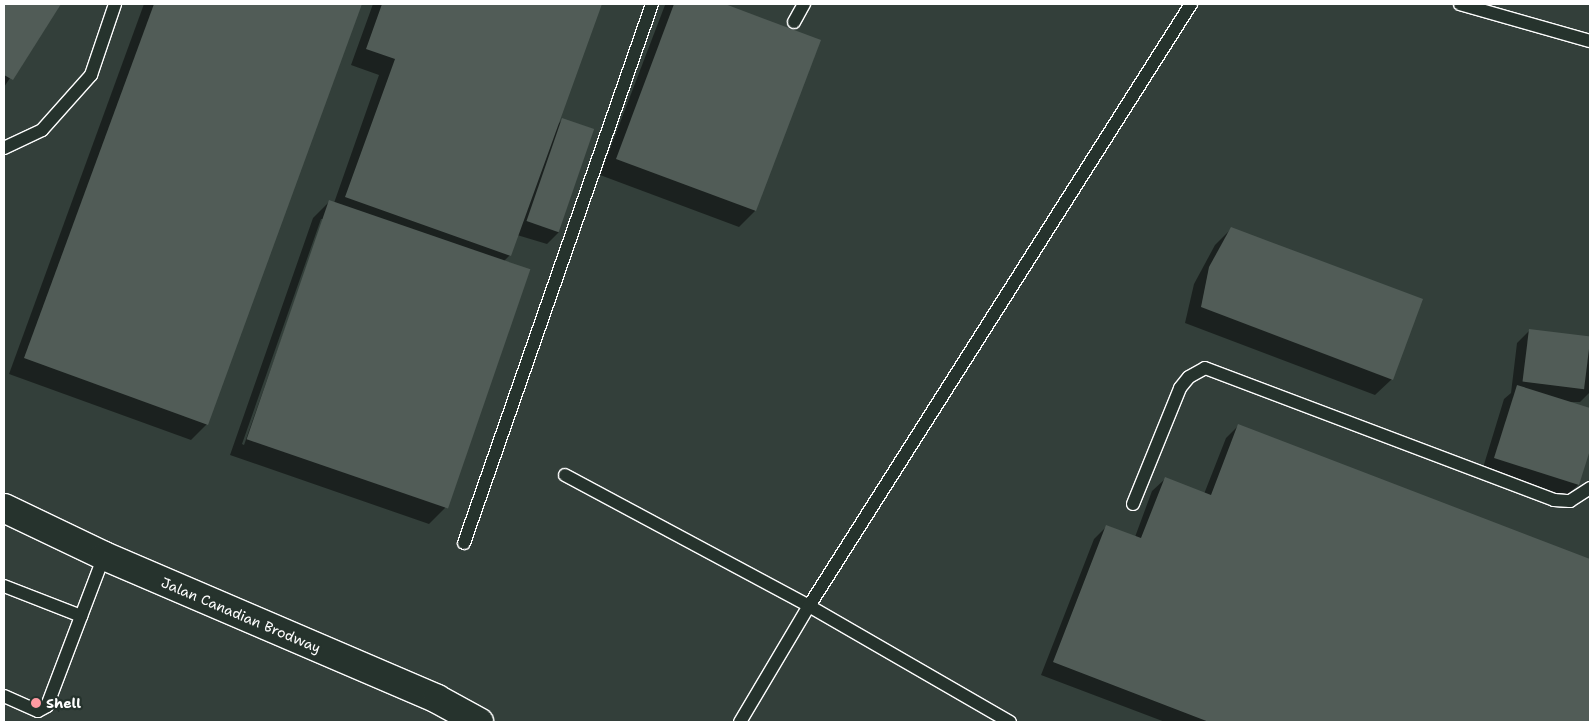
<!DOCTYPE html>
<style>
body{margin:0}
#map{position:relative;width:1594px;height:726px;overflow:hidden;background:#26332d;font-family:"Shantell Sans",sans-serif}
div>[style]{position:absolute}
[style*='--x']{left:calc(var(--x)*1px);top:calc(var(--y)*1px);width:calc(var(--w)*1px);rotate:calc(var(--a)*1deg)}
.built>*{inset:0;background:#333f3a;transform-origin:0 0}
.shadow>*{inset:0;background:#0007}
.building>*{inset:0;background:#515c57;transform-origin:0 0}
.roads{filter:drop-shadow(1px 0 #fff) drop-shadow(-1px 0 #fff) drop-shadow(0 1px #fff) drop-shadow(0 -1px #fff)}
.service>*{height:12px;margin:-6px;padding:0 6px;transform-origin:6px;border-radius:6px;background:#26332d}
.tertiary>*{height:28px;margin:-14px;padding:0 14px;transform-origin:14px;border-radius:14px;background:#26332d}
.dots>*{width:14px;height:14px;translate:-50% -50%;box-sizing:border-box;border:2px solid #26332d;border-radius:50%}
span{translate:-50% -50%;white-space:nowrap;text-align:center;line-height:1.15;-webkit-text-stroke:4.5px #26332d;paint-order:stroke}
.street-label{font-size:14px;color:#fff}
.poi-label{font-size:14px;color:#fff;font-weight:700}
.left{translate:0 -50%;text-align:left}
.frame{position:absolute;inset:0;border:5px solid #fff;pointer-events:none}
</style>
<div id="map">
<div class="built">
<div style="left:4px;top:4px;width:1586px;height:718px"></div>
</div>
<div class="shadow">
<div style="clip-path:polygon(4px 4px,60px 4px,4px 87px)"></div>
<div style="clip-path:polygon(144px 4px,361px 4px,207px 424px,191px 440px,9px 374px)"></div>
<div style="clip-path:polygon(evenodd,373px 4px,601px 4px,557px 125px,562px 120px,559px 232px,547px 244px,517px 235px,510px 255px,503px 262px,445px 508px,429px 524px,230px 455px,313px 218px,329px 202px,334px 203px,379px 75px,351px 65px,373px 4px,321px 219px,324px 219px,244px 445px,242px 444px,321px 219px)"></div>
<div style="clip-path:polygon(721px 4px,820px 41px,755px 211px,739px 227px,600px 175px,665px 5px)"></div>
<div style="clip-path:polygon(1231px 229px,1392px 379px,1375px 395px,1185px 323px,1194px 284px,1215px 245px)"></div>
<div style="clip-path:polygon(1529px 331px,1590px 338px,1590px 392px,1580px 402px,1567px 402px,1590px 409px,1590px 446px,1578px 485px,1565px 497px,1482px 471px,1504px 399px,1511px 393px,1517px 343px)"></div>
<div style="clip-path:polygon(1238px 426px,1590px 561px,1590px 722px,1165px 722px,1041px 675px,1094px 539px,1107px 526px,1135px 537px,1152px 491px,1165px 479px,1204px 494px,1226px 438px)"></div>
</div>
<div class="building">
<div style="clip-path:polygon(4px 4px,61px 4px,13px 80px,4px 75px)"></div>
<div style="clip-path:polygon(154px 4px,362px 4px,208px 425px,24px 358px)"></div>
<div style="clip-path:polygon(382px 4px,602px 4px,511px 256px,345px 197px,395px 59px,366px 49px)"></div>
<div style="clip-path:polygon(674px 4px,725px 4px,821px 40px,756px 211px,616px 159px)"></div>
<div style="left:562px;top:118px;width:34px;height:109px;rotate:19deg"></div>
<div style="left:329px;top:200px;width:213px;height:253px;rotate:19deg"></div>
<div style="clip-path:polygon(1231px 227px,1423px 299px,1393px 380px,1201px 307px,1209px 267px)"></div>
<div style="left:1529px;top:329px;width:62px;height:53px;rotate:7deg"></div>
<div style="clip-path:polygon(1517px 385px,1590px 408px,1590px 450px,1579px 485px,1494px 458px)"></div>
<div style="clip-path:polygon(1238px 424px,1590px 559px,1590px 722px,1209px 722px,1053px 662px,1106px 525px,1141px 538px,1165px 477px,1211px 495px)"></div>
</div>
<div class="roads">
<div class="service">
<div style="--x:1460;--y:4;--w:135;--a:15.9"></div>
<div style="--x:794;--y:22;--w:21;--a:-61"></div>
<div style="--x:4;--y:148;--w:42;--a:-25.3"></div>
<div style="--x:42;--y:130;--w:74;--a:-48.3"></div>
<div style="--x:91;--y:75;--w:75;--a:-71.3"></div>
<div style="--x:565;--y:475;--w:277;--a:28.2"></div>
<div style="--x:809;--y:606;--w:232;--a:30"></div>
<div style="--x:1133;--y:504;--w:125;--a:-67.9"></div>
<div style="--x:1180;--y:388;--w:14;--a:-51"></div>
<div style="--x:1189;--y:377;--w:18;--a:-29"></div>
<div style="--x:1205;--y:368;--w:373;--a:20.7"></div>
<div style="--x:1554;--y:500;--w:16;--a:4"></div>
<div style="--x:1570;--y:501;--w:24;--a:-33"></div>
<div style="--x:464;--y:543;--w:571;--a:-70.77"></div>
<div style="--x:4;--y:586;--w:83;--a:21.3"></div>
<div style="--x:4;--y:696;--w:37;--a:24"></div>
<div style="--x:38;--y:711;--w:10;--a:-29"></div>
<div style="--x:47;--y:706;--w:160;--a:-69.2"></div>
<div style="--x:740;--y:722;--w:135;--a:-59.3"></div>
<div style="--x:809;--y:606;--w:713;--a:-57.6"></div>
</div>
<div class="tertiary">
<div style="--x:4;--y:508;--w:111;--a:25.6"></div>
<div style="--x:104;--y:556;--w:362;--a:23.2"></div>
<div style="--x:437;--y:699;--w:48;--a:28.7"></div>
</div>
</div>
<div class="dots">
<div style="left:36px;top:703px;background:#ff9aa2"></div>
</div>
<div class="street-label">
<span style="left:241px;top:615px;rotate:23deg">Jalan Canadian Brodway</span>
</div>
<div class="poi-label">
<span class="left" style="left:46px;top:703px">Shell</span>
</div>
<div class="frame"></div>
</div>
